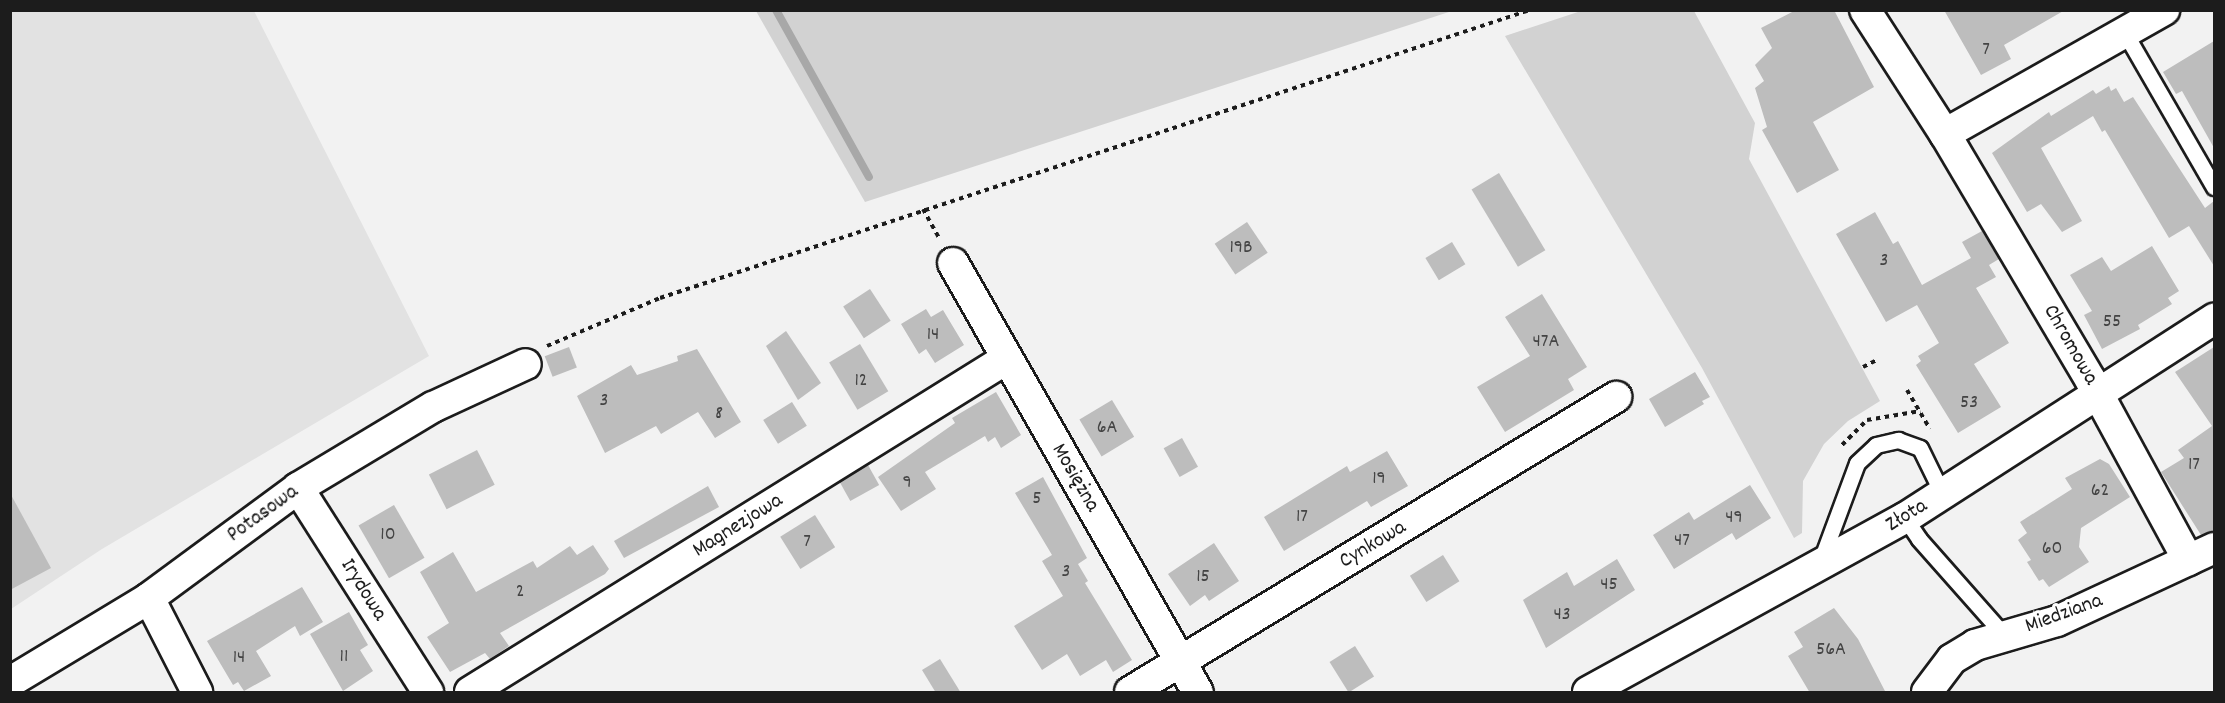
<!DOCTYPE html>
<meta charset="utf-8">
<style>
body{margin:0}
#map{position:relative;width:2225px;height:703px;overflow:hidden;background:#f2f2f2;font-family:Dekko,sans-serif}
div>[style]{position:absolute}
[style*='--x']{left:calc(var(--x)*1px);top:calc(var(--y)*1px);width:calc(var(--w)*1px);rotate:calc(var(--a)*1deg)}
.built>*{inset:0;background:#e2e2e2}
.green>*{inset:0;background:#d2d2d2}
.stream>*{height:8px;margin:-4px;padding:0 4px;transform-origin:4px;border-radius:4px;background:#a8a8a8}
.building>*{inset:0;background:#bdbdbd;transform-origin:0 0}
.path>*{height:4px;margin-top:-2px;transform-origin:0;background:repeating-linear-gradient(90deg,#1c1c1c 0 4.5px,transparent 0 9px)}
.roads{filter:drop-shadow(2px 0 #1c1c1c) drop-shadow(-2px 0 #1c1c1c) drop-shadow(0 2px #1c1c1c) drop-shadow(0 -2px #1c1c1c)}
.service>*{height:15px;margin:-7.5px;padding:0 7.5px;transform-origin:7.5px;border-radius:7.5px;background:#fff}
.minor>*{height:30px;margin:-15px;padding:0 15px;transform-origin:15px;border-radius:15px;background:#fff}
span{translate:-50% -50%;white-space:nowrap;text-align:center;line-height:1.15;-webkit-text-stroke:6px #fff;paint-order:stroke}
.number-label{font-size:20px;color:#444}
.number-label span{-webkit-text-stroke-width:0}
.street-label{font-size:22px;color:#1c1c1c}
.frame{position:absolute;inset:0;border:12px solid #1c1c1c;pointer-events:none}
</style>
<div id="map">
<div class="built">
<div style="clip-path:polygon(11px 11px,254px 11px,429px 356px,102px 549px,11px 609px)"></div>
</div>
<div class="green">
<div style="clip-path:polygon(756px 11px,1452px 11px,865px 202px)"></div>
<div style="clip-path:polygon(1581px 11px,1694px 11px,1755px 123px,1749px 159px,1880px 401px,1848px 421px,1824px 444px,1803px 481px,1802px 533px,1794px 538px,1702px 368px,1505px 36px)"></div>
</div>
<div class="stream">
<div style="--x:776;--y:10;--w:191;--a:60.9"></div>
</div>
<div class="building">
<div style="clip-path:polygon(1796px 10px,1834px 10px,1874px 87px,1813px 122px,1839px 170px,1797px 193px,1762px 130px,1767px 127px,1755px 88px,1764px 81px,1755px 65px,1772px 48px,1761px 28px)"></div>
<div style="clip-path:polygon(1944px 10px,2065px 10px,2004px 45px,2011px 59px,1981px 75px)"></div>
<div style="clip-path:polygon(2214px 41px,2214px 148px,2182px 91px,2176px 94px,2163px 72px)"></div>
<div style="clip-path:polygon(2109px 86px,2111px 91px,2116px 88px,2124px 102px,2133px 97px,2205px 208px,2214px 201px,2214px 266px,2189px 226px,2169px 238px,2105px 130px,2102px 132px,2093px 116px,2041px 148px,2082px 221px,2062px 232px,2041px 204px,2027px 212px,1992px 153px,2049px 112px,2051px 116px,2093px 90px,2096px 94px)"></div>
<div style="left:1499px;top:173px;width:90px;height:32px;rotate:59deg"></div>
<div style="clip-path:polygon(1875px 212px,1893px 244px,1898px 241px,1922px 285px,1971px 258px,1962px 242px,1982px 231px,1999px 259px,1989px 265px,1996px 277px,1976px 288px,2009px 343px,1974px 364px,2001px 407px,1958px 433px,1916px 365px,1921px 361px,1918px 356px,1939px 343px,1917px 305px,1886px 322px,1836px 234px)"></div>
<div style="left:1247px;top:222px;width:37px;height:39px;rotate:56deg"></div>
<div style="left:1452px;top:242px;width:26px;height:31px;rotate:59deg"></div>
<div style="clip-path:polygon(2152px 246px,2179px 291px,2168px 298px,2172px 304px,2138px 325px,2140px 329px,2102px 349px,2084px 315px,2092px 311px,2070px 275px,2102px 257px,2111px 271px)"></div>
<div style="left:870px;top:289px;width:38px;height:32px;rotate:57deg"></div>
<div style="clip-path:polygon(1542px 294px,1587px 367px,1568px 379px,1574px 390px,1505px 432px,1477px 387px,1530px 356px,1505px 317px)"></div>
<div style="clip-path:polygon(926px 309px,931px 317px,943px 310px,964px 345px,935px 363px,926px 349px,919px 354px,901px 324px)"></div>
<div style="clip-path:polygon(786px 331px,821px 383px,798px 400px,766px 346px)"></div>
<div style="left:860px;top:344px;width:55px;height:36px;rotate:59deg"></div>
<div style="left:569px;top:347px;width:22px;height:26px;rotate:69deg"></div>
<div style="clip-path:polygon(2214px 347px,2214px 531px,2201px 535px,2161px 472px,2184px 458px,2178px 450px,2212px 426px,2175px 372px)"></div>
<div style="clip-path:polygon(697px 349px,741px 422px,715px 438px,698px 412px,661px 434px,656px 426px,605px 453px,577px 396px,631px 365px,637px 375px,678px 361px,677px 356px)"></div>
<div style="clip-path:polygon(1695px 372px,1710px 397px,1702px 401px,1704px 404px,1665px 427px,1649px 399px)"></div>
<div style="clip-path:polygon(996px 392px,1021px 435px,1001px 448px,995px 437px,988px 442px,985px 436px,925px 472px,936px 489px,901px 511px,878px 477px,955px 423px,952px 418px)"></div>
<div style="left:1112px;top:400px;width:43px;height:38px;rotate:59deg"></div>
<div style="left:792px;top:402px;width:28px;height:34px;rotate:58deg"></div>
<div style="left:1182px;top:438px;width:33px;height:21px;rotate:61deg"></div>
<div style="left:477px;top:450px;width:39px;height:54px;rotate:63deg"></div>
<div style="clip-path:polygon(1387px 451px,1408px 486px,1371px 507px,1367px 501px,1284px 551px,1264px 517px,1347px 466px,1350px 472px)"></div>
<div style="clip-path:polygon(2100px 459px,2109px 464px,2130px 497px,2081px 528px,2079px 547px,2089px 562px,2049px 587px,2043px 579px,2039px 581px,2027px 562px,2031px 560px,2018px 540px,2027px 533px,2020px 522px,2072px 489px,2065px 478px)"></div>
<div style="left:868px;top:465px;width:23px;height:33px;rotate:61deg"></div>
<div style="clip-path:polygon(1043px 477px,1087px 558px,1078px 564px,1088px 581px,1085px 583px,1132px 660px,1113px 672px,1106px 660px,1080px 676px,1067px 654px,1042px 670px,1014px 626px,1063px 596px,1042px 561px,1052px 555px,1015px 493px)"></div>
<div style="clip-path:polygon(1750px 485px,1771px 518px,1736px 540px,1732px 533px,1674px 569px,1653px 535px,1689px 512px,1694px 520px)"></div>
<div style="clip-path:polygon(708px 486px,719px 507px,624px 558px,614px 541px)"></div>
<div style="clip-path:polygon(10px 493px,51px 568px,10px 590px)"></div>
<div style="left:394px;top:505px;width:61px;height:41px;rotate:60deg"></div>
<div style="left:815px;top:515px;width:38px;height:41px;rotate:58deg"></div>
<div style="clip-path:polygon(1214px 543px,1239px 581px,1209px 601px,1205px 595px,1190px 606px,1168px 574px)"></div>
<div style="clip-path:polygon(593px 545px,609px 569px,605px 574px,500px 633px,509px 646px,490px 659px,485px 653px,450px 672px,427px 637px,449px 623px,420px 572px,453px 552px,476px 592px,533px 561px,537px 568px,570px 546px,577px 555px)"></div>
<div style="left:1443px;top:555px;width:31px;height:39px;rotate:58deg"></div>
<div style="clip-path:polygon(1617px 559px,1635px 590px,1546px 648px,1523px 600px,1567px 572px,1574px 586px)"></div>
<div style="clip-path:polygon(302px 587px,323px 622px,300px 636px,295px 626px,256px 651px,271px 676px,244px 691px,238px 682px,233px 685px,207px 641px)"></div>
<div style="clip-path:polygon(1834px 608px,1858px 639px,1886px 693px,1810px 693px,1788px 656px,1803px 647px,1794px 632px)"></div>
<div style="clip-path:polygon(349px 612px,368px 645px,360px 650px,373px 671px,343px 691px,310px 634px)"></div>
<div style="left:1355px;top:646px;width:36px;height:30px;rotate:58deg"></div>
<div style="clip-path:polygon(940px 659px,961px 693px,936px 693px,922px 670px)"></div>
</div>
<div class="path">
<div style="--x:923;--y:209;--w:35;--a:61"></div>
<div style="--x:547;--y:346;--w:123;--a:-23"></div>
<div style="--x:660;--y:298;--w:916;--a:-18.32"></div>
<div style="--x:1863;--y:367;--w:16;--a:-27"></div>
<div style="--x:1907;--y:390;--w:45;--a:59.5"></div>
<div style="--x:1842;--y:445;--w:35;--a:-45"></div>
<div style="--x:1867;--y:420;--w:54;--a:-9.6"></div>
</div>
<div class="roads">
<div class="service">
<div style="--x:2125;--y:33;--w:178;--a:60"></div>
<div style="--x:1905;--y:518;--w:25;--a:56"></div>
<div style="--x:1919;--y:539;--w:127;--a:48.5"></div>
<div style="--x:1821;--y:560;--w:103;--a:-69.6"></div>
<div style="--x:1857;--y:463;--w:26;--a:-43"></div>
<div style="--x:1876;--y:445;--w:23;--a:-13"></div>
<div style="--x:1898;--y:440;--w:23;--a:20"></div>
<div style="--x:1920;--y:448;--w:52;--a:63.9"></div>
</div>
<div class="minor">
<div style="--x:1865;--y:10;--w:148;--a:57.2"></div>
<div style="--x:1945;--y:134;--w:287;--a:59.4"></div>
<div style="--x:2091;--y:381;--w:204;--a:61.5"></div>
<div style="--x:1945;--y:134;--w:252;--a:-29.5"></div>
<div style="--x:953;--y:263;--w:494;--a:60.3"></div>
<div style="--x:298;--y:488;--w:242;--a:57.5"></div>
<div style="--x:149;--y:598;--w:106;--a:62.9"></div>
<div style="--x:10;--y:682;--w:162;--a:-31.1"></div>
<div style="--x:149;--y:598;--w:185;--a:-36.4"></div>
<div style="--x:298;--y:488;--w:157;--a:-31"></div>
<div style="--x:433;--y:407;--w:102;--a:-24.8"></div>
<div style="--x:470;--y:692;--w:631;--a:-31.85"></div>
<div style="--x:1130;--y:692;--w:569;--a:-31.26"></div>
<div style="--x:1588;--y:692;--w:362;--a:-28.8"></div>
<div style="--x:1905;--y:518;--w:368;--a:-32.8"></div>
<div style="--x:1927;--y:692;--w:41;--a:-52.9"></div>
<div style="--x:1952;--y:659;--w:27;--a:-31"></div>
<div style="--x:1975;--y:645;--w:85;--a:-16.3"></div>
<div style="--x:2057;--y:621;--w:173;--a:-24.9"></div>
</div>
</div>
<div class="number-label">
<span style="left:1986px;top:50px">7</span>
<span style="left:1241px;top:248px">19B</span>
<span style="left:1884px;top:261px">3</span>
<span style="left:2112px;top:322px">55</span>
<span style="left:933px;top:335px">14</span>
<span style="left:1546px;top:342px">47A</span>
<span style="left:861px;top:381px">12</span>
<span style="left:604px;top:401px">3</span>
<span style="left:1969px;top:403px">53</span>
<span style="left:719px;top:414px">8</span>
<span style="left:1107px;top:428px">6A</span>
<span style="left:2194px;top:465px">17</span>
<span style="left:1379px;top:479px">19</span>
<span style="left:907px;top:483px">9</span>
<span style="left:2100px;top:491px">62</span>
<span style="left:1037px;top:499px">5</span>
<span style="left:1302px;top:517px">17</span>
<span style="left:1734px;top:518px">49</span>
<span style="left:388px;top:535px">10</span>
<span style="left:1682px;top:541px">47</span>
<span style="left:807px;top:542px">7</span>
<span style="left:2052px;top:549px">60</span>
<span style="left:1066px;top:572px">3</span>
<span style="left:1203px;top:577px">15</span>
<span style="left:1609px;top:585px">45</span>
<span style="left:520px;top:592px">2</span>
<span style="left:1562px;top:615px">43</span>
<span style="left:1831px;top:650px">56A</span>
<span style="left:344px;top:657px">11</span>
<span style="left:239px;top:658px">14</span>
</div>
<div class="street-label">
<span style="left:2070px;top:345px;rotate:60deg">Chromowa</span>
<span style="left:1075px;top:478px;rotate:60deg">Mosiężna</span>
<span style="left:263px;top:514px;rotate:-36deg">Potasowa</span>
<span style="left:1907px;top:516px;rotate:-31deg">Złota</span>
<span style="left:738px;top:526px;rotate:-32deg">Magnezjowa</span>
<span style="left:1373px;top:545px;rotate:-31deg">Cynkowa</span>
<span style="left:363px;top:590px;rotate:58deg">Irydowa</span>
<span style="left:2064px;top:614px;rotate:-20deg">Miedziana</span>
</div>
<div class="frame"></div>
</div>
